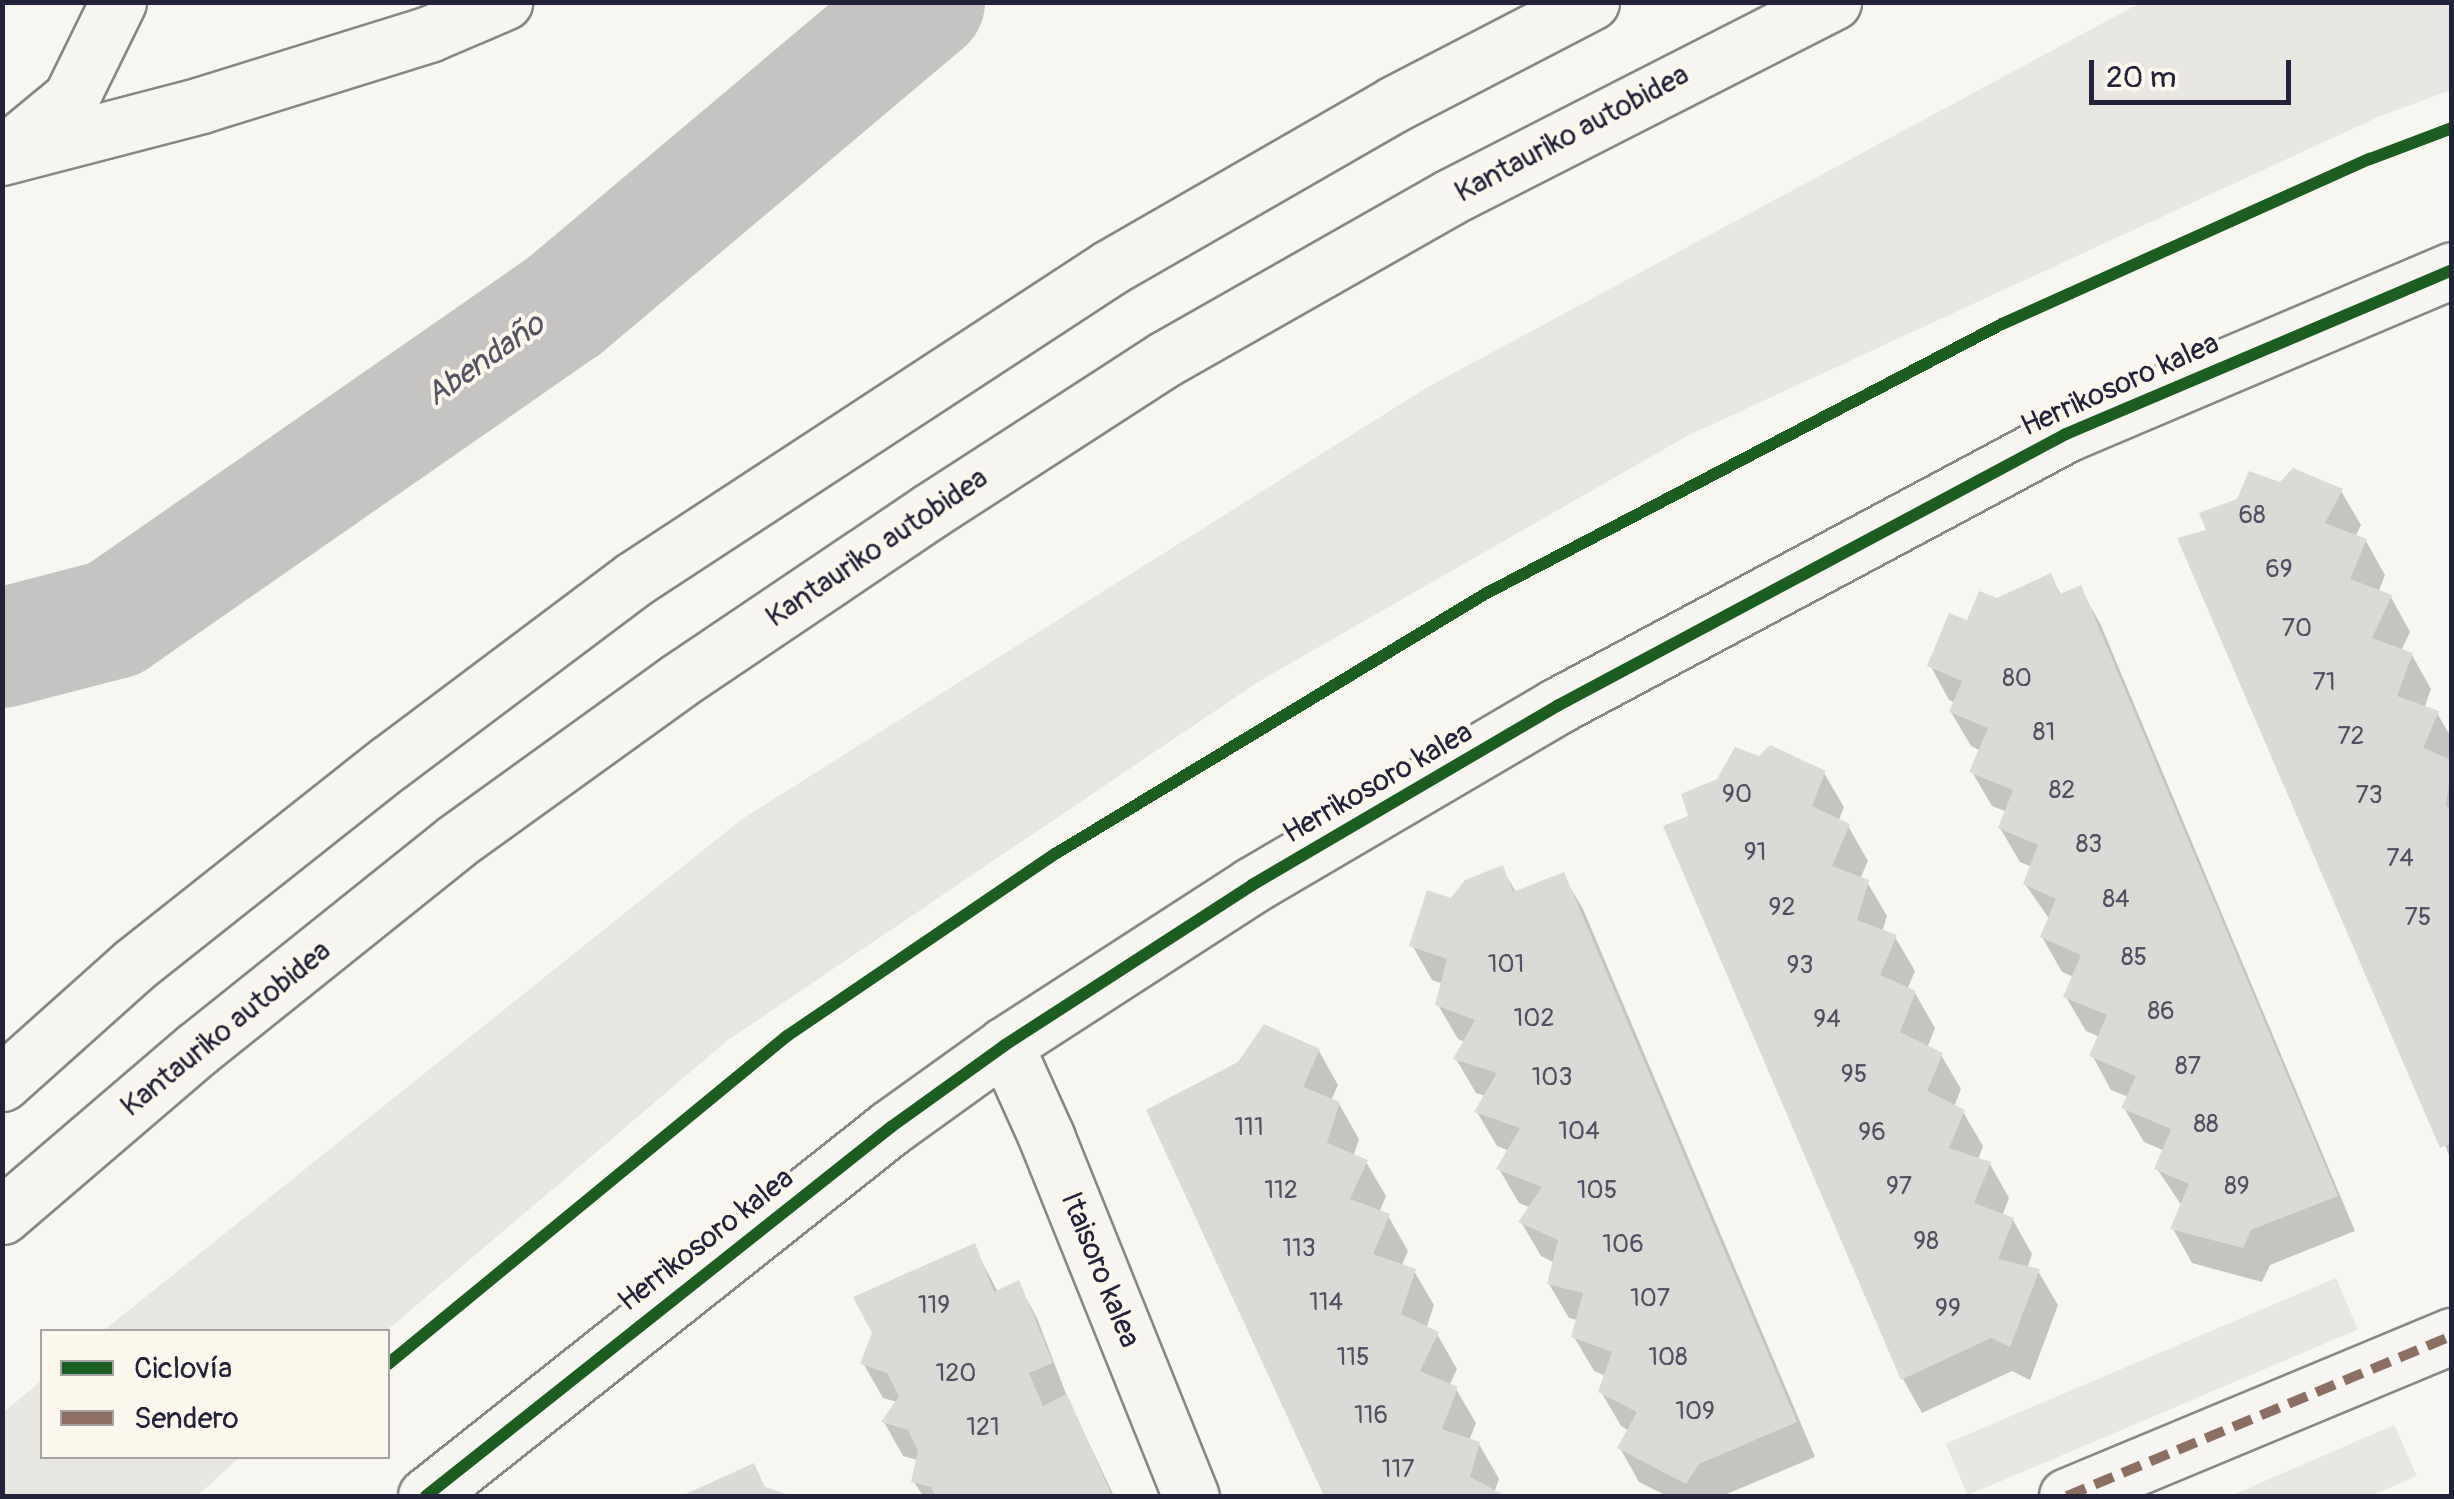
<!DOCTYPE html>
<meta charset="utf-8">
<style>
body{margin:0}
#map{position:relative;width:2454px;height:1499px;overflow:hidden;background:#f8f6f0;font-family:Pangolin,sans-serif}
div>[style]{position:absolute}
[style*='--x']{left:calc(var(--x)*1px);top:calc(var(--y)*1px);width:calc(var(--w)*1px);rotate:calc(var(--a)*1deg)}
.green>*{inset:0;background:#e8e6e0;transform-origin:0 0}
.shadow>*{inset:0;background:#0003}
.river>*{height:120px;margin:-60px;padding:0 60px;transform-origin:60px;border-radius:60px;background:#c6c4c3}
.building>*{inset:0;background:#dbdad7}
.roads{filter:drop-shadow(2px 0 #878688) drop-shadow(-2px 0 #878688) drop-shadow(0 2px #878688) drop-shadow(0 -2px #878688)}
.minor>*{height:55px;margin:-27.5px;padding:0 27.5px;transform-origin:27.5px;border-radius:27.5px;background:#f6f5f1}
.highway>*{height:55px;margin:-27.5px;padding:0 27.5px;transform-origin:27.5px;border-radius:27.5px;background:#f6f5f1}
.quiet>*{height:10px;margin-top:-5px;transform-origin:0;background:repeating-linear-gradient(90deg,#8d6e63 0 20px,transparent 0 30px)}
.cycleway>*{height:12px;margin:-6px;padding:0 6px;transform-origin:6px;border-radius:6px;background:#1b5e20}
span{translate:-50% -50%;white-space:nowrap;text-align:center;line-height:1.15;-webkit-text-stroke:8px #fbf7ec;paint-order:stroke}
.number-label{font-size:25px;color:#505062}
.number-label span{-webkit-text-stroke-width:0}
.street-label{font-size:30px;color:#22223b}
.water-label{font-size:32px;color:#545364;font-style:italic}
.frame{position:absolute;inset:0;border:5px solid #22223b;pointer-events:none}
.legend{position:absolute;left:40px;top:1329px;width:350px;height:130px;box-sizing:border-box;background:#fbf7ec;border:2px solid #a4a2a5;margin:0;padding:12px 18px;list-style:none;font-size:30px;color:#22223b}
.legend li{display:flex;align-items:center;gap:20px;height:50px}
.legend b{width:50px;border:2px solid #a4a2a5}
.scale{position:absolute;left:2089px;top:60px;width:202px;height:45px;box-sizing:border-box;border:5px solid #22223b;border-top:0;padding-left:12px;font-size:30px;line-height:35px;white-space:nowrap;color:#22223b;-webkit-text-stroke:8px #fbf7ec;paint-order:stroke}
</style>
<div id="map">
<div class="green">
<div style="clip-path:polygon(2140px 3px,2451px 3px,2451px 90px,2378px 117px,1687px 436px,1258px 682px,728px 1040px,386px 1331px,103px 1331px,742px 819px,1426px 388px)"></div>
<div style="left:2336px;top:1278px;width:56px;height:424px;rotate:67deg"></div>
<div style="clip-path:polygon(42px 1380px,42px 1456px,240px 1457px,197px 1496px,3px 1496px,3px 1413px)"></div>
<div style="clip-path:polygon(2394px 1425px,2417px 1476px,2371px 1496px,2230px 1496px)"></div>
</div>
<div class="shadow">
<div style="clip-path:polygon(2281px 485px,2341px 491px,2361px 525px,2355px 537px,2366px 541px,2385px 575px,2378px 593px,2391px 597px,2410px 632px,2401px 651px,2412px 655px,2431px 689px,2424px 709px,2437px 713px,2452px 739px,2452px 1163px,2209px 531px)"></div>
<div style="clip-path:polygon(2050px 576px,2062px 596px,2080px 589px,2100px 623px,2355px 1231px,2270px 1265px,2262px 1282px,2192px 1263px,2173px 1229px,2182px 1206px,2157px 1169px,2165px 1151px,2144px 1142px,2124px 1108px,2129px 1097px,2111px 1090px,2092px 1055px,2100px 1037px,2086px 1031px,2066px 997px,2074px 977px,2062px 972px,2042px 937px,2050px 920px,2025px 884px,2032px 867px,2020px 862px,2000px 828px,2007px 812px,1992px 806px,1972px 772px,1981px 751px,1971px 746px,1951px 712px,1956px 703px,1949px 700px,1930px 665px,1968px 623px,1997px 601px)"></div>
<div style="clip-path:polygon(1760px 759px,1824px 773px,1844px 807px,1838px 822px,1848px 826px,1868px 861px,1860px 879px,1867px 882px,1887px 916px,1882px 932px,1895px 937px,1915px 971px,1907px 990px,1915px 993px,1935px 1028px,1927px 1048px,1941px 1055px,1961px 1089px,1954px 1107px,1963px 1112px,1983px 1146px,1978px 1160px,1990px 1164px,2009px 1198px,2002px 1216px,2013px 1220px,2032px 1254px,2027px 1269px,2038px 1271px,2058px 1305px,2030px 1380px,2012px 1371px,1922px 1413px,1903px 1379px,1692px 817px)"></div>
<div style="clip-path:polygon(1502px 868px,1517px 894px,1563px 875px,1583px 909px,1815px 1457px,1722px 1496px,1667px 1496px,1639px 1482px,1620px 1448px,1629px 1431px,1621px 1426px,1601px 1392px,1606px 1376px,1594px 1371px,1574px 1337px,1578px 1320px,1569px 1318px,1549px 1284px,1555px 1263px,1541px 1256px,1521px 1222px,1531px 1208px,1519px 1203px,1499px 1169px,1510px 1151px,1497px 1146px,1477px 1112px,1486px 1096px,1476px 1093px,1456px 1059px,1465px 1042px,1458px 1039px,1438px 1005px,1443px 984px,1432px 980px,1412px 945px,1452px 901px)"></div>
<div style="clip-path:polygon(1319px 1051px,1338px 1085px,1331px 1101px,1339px 1104px,1359px 1139px,1353px 1157px,1366px 1162px,1386px 1196px,1379px 1213px,1388px 1216px,1408px 1251px,1401px 1267px,1414px 1271px,1434px 1305px,1426px 1329px,1437px 1334px,1457px 1369px,1449px 1386px,1456px 1389px,1476px 1423px,1469px 1441px,1479px 1444px,1499px 1479px,1494px 1493px,1501px 1496px,1327px 1496px,1149px 1111px)"></div>
<div style="clip-path:polygon(974px 1247px,998px 1292px,1018px 1283px,1037px 1318px,1068px 1399px,1114px 1496px,923px 1496px,914px 1482px,918px 1460px,903px 1456px,884px 1422px,897px 1402px,883px 1398px,863px 1363px)"></div>
</div>
<div class="river">
<div style="--x:2;--y:648;--w:116;--a:-14.5"></div>
<div style="--x:114;--y:619;--w:548;--a:-34.82"></div>
<div style="--x:564;--y:306;--w:472;--a:-40.1"></div>
</div>
<div class="building">
<div style="clip-path:polygon(2293px 468px,2343px 489px,2325px 523px,2367px 539px,2350px 579px,2392px 595px,2372px 638px,2413px 653px,2397px 696px,2439px 711px,2423px 748px,2452px 760px,2446px 806px,2452px 808px,2452px 1143px,2440px 1148px,2177px 538px,2206px 530px,2199px 513px,2237px 499px,2249px 471px,2280px 482px)"></div>
<div style="clip-path:polygon(2051px 573px,2060px 594px,2081px 585px,2338px 1196px,2251px 1230px,2243px 1248px,2170px 1229px,2189px 1184px,2154px 1169px,2171px 1129px,2121px 1108px,2136px 1076px,2089px 1056px,2107px 1015px,2063px 997px,2081px 955px,2040px 937px,2056px 899px,2023px 884px,2038px 845px,1998px 828px,2013px 790px,1969px 772px,1988px 728px,1949px 712px,1962px 681px,1927px 666px,1949px 613px,1967px 620px,1979px 591px,1997px 598px)"></div>
<div style="clip-path:polygon(1770px 745px,1826px 771px,1812px 806px,1850px 824px,1832px 866px,1869px 880px,1857px 920px,1897px 935px,1880px 975px,1916px 991px,1900px 1032px,1943px 1053px,1927px 1091px,1965px 1110px,1949px 1148px,1991px 1162px,1974px 1203px,2014px 1218px,1998px 1259px,2040px 1269px,2010px 1347px,1991px 1338px,1901px 1380px,1663px 826px,1688px 816px,1681px 794px,1717px 779px,1735px 747px,1759px 756px)"></div>
<div style="clip-path:polygon(1503px 865px,1513px 892px,1564px 872px,1797px 1422px,1699px 1464px,1686px 1484px,1617px 1448px,1637px 1412px,1598px 1392px,1612px 1352px,1571px 1337px,1583px 1293px,1547px 1284px,1558px 1240px,1518px 1222px,1542px 1187px,1496px 1169px,1520px 1128px,1474px 1112px,1497px 1073px,1453px 1059px,1475px 1020px,1435px 1005px,1447px 959px,1409px 946px,1427px 890px,1451px 898px,1465px 880px)"></div>
<div style="clip-path:polygon(1264px 1024px,1320px 1049px,1303px 1087px,1340px 1102px,1327px 1143px,1368px 1160px,1350px 1199px,1390px 1214px,1373px 1254px,1416px 1269px,1401px 1314px,1439px 1332px,1420px 1371px,1458px 1387px,1442px 1429px,1480px 1442px,1470px 1477px,1506px 1496px,1324px 1496px,1146px 1110px,1238px 1062px)"></div>
<div style="clip-path:polygon(975px 1243px,994px 1292px,1019px 1280px,1053px 1363px,1029px 1373px,1043px 1406px,1067px 1394px,1112px 1496px,935px 1496px,931px 1487px,911px 1482px,918px 1451px,908px 1430px,881px 1422px,899px 1396px,887px 1373px,860px 1364px,872px 1333px,853px 1297px)"></div>
<div style="clip-path:polygon(754px 1463px,765px 1487px,793px 1496px,681px 1496px)"></div>
</div>
<div class="roads">
<div class="minor">
<div style="--x:13;--y:146;--w:75;--a:-39.6"></div>
<div style="--x:71;--y:98;--w:107;--a:-63.9"></div>
<div style="--x:2;--y:157;--w:206;--a:-14.6"></div>
<div style="--x:201;--y:105;--w:239;--a:-17.3"></div>
<div style="--x:429;--y:34;--w:82;--a:-23.1"></div>
<div style="--x:1005;--y:1045;--w:100;--a:65.7"></div>
<div style="--x:1046;--y:1136;--w:388;--a:68.1"></div>
<div style="--x:426;--y:1496;--w:594;--a:-38.43"></div>
<div style="--x:891;--y:1127;--w:140;--a:-35.7"></div>
<div style="--x:1005;--y:1045;--w:294;--a:-32.9"></div>
<div style="--x:1252;--y:885;--w:354;--a:-30.4"></div>
<div style="--x:1557;--y:706;--w:577;--a:-28.12"></div>
<div style="--x:2066;--y:434;--w:419;--a:-23"></div>
<div style="--x:2067;--y:1496;--w:417;--a:-22.6"></div>
</div>
<div class="highway">
<div style="--x:2;--y:1083;--w:178;--a:-41.8"></div>
<div style="--x:135;--y:964;--w:324;--a:-38.4"></div>
<div style="--x:389;--y:763;--w:306;--a:-36.9"></div>
<div style="--x:634;--y:579;--w:568;--a:-33.21"></div>
<div style="--x:1109;--y:268;--w:329;--a:-29.9"></div>
<div style="--x:1394;--y:104;--w:222;--a:-27.4"></div>
<div style="--x:2;--y:1216;--w:257;--a:-40.6"></div>
<div style="--x:197;--y:1049;--w:331;--a:-38.7"></div>
<div style="--x:455;--y:842;--w:275;--a:-35.8"></div>
<div style="--x:678;--y:681;--w:304;--a:-34"></div>
<div style="--x:930;--y:511;--w:280;--a:-32.9"></div>
<div style="--x:1165;--y:359;--w:328;--a:-29.6"></div>
<div style="--x:1450;--y:197;--w:430;--a:-27"></div>
</div>
</div>
<div class="quiet">
<div style="--x:2067;--y:1496;--w:417;--a:-22.6"></div>
</div>
<div class="cycleway">
<div style="--x:388;--y:1364;--w:517;--a:-39.42"></div>
<div style="--x:787;--y:1036;--w:324;--a:-34.2"></div>
<div style="--x:1055;--y:854;--w:502;--a:-31.16"></div>
<div style="--x:1485;--y:594;--w:583;--a:-27.58"></div>
<div style="--x:2002;--y:324;--w:403;--a:-24.2"></div>
<div style="--x:2370;--y:159;--w:88;--a:-20.7"></div>
<div style="--x:426;--y:1496;--w:594;--a:-38.43"></div>
<div style="--x:891;--y:1127;--w:140;--a:-35.7"></div>
<div style="--x:1005;--y:1045;--w:294;--a:-32.9"></div>
<div style="--x:1252;--y:885;--w:354;--a:-30.4"></div>
<div style="--x:1557;--y:706;--w:577;--a:-28.12"></div>
<div style="--x:2066;--y:434;--w:419;--a:-23"></div>
</div>
<div class="number-label">
<span style="left:2252px;top:516px">68</span>
<span style="left:2279px;top:570px">69</span>
<span style="left:2297px;top:629px">70</span>
<span style="left:2017px;top:679px">80</span>
<span style="left:2324px;top:683px">71</span>
<span style="left:2044px;top:733px">81</span>
<span style="left:2351px;top:737px">72</span>
<span style="left:2062px;top:791px">82</span>
<span style="left:1737px;top:795px">90</span>
<span style="left:2369px;top:796px">73</span>
<span style="left:2089px;top:845px">83</span>
<span style="left:1755px;top:853px">91</span>
<span style="left:2400px;top:859px">74</span>
<span style="left:2116px;top:900px">84</span>
<span style="left:1782px;top:908px">92</span>
<span style="left:2418px;top:918px">75</span>
<span style="left:2134px;top:958px">85</span>
<span style="left:1506px;top:965px">101</span>
<span style="left:1800px;top:966px">93</span>
<span style="left:2161px;top:1012px">86</span>
<span style="left:1534px;top:1019px">102</span>
<span style="left:1827px;top:1020px">94</span>
<span style="left:2188px;top:1067px">87</span>
<span style="left:1854px;top:1075px">95</span>
<span style="left:1552px;top:1078px">103</span>
<span style="left:2206px;top:1125px">88</span>
<span style="left:1249px;top:1128px">111</span>
<span style="left:1579px;top:1132px">104</span>
<span style="left:1872px;top:1133px">96</span>
<span style="left:1899px;top:1187px">97</span>
<span style="left:2237px;top:1187px">89</span>
<span style="left:1281px;top:1191px">112</span>
<span style="left:1597px;top:1191px">105</span>
<span style="left:1926px;top:1242px">98</span>
<span style="left:1623px;top:1245px">106</span>
<span style="left:1299px;top:1249px">113</span>
<span style="left:1650px;top:1299px">107</span>
<span style="left:1326px;top:1303px">114</span>
<span style="left:934px;top:1306px">119</span>
<span style="left:1948px;top:1309px">99</span>
<span style="left:1353px;top:1358px">115</span>
<span style="left:1668px;top:1358px">108</span>
<span style="left:956px;top:1374px">120</span>
<span style="left:1695px;top:1412px">109</span>
<span style="left:1371px;top:1416px">116</span>
<span style="left:983px;top:1428px">121</span>
<span style="left:1398px;top:1470px">117</span>
</div>
<div class="street-label">
<span style="left:1572px;top:134px;rotate:-28deg">Kantauriko autobidea</span>
<span style="left:2120px;top:385px;rotate:-24deg">Herrikosoro kalea</span>
<span style="left:877px;top:548px;rotate:-34deg">Kantauriko autobidea</span>
<span style="left:1378px;top:783px;rotate:-30deg">Herrikosoro kalea</span>
<span style="left:226px;top:1029px;rotate:-39deg">Kantauriko autobidea</span>
<span style="left:706px;top:1240px;rotate:-38deg">Herrikosoro kalea</span>
<span style="left:1100px;top:1270px;rotate:68deg">Itaisoro kalea</span>
</div>
<div class="water-label">
<span style="left:485px;top:360px;rotate:-35deg">Abendaño</span>
</div>
<div class="frame"></div>
<ul class="legend">
<li><b style="height:12px;background:#1b5e20"></b>Ciclovía</li>
<li><b style="height:12px;background:#8d6e63"></b>Sendero</li>
</ul>
<div class="scale">20 m</div>
</div>
